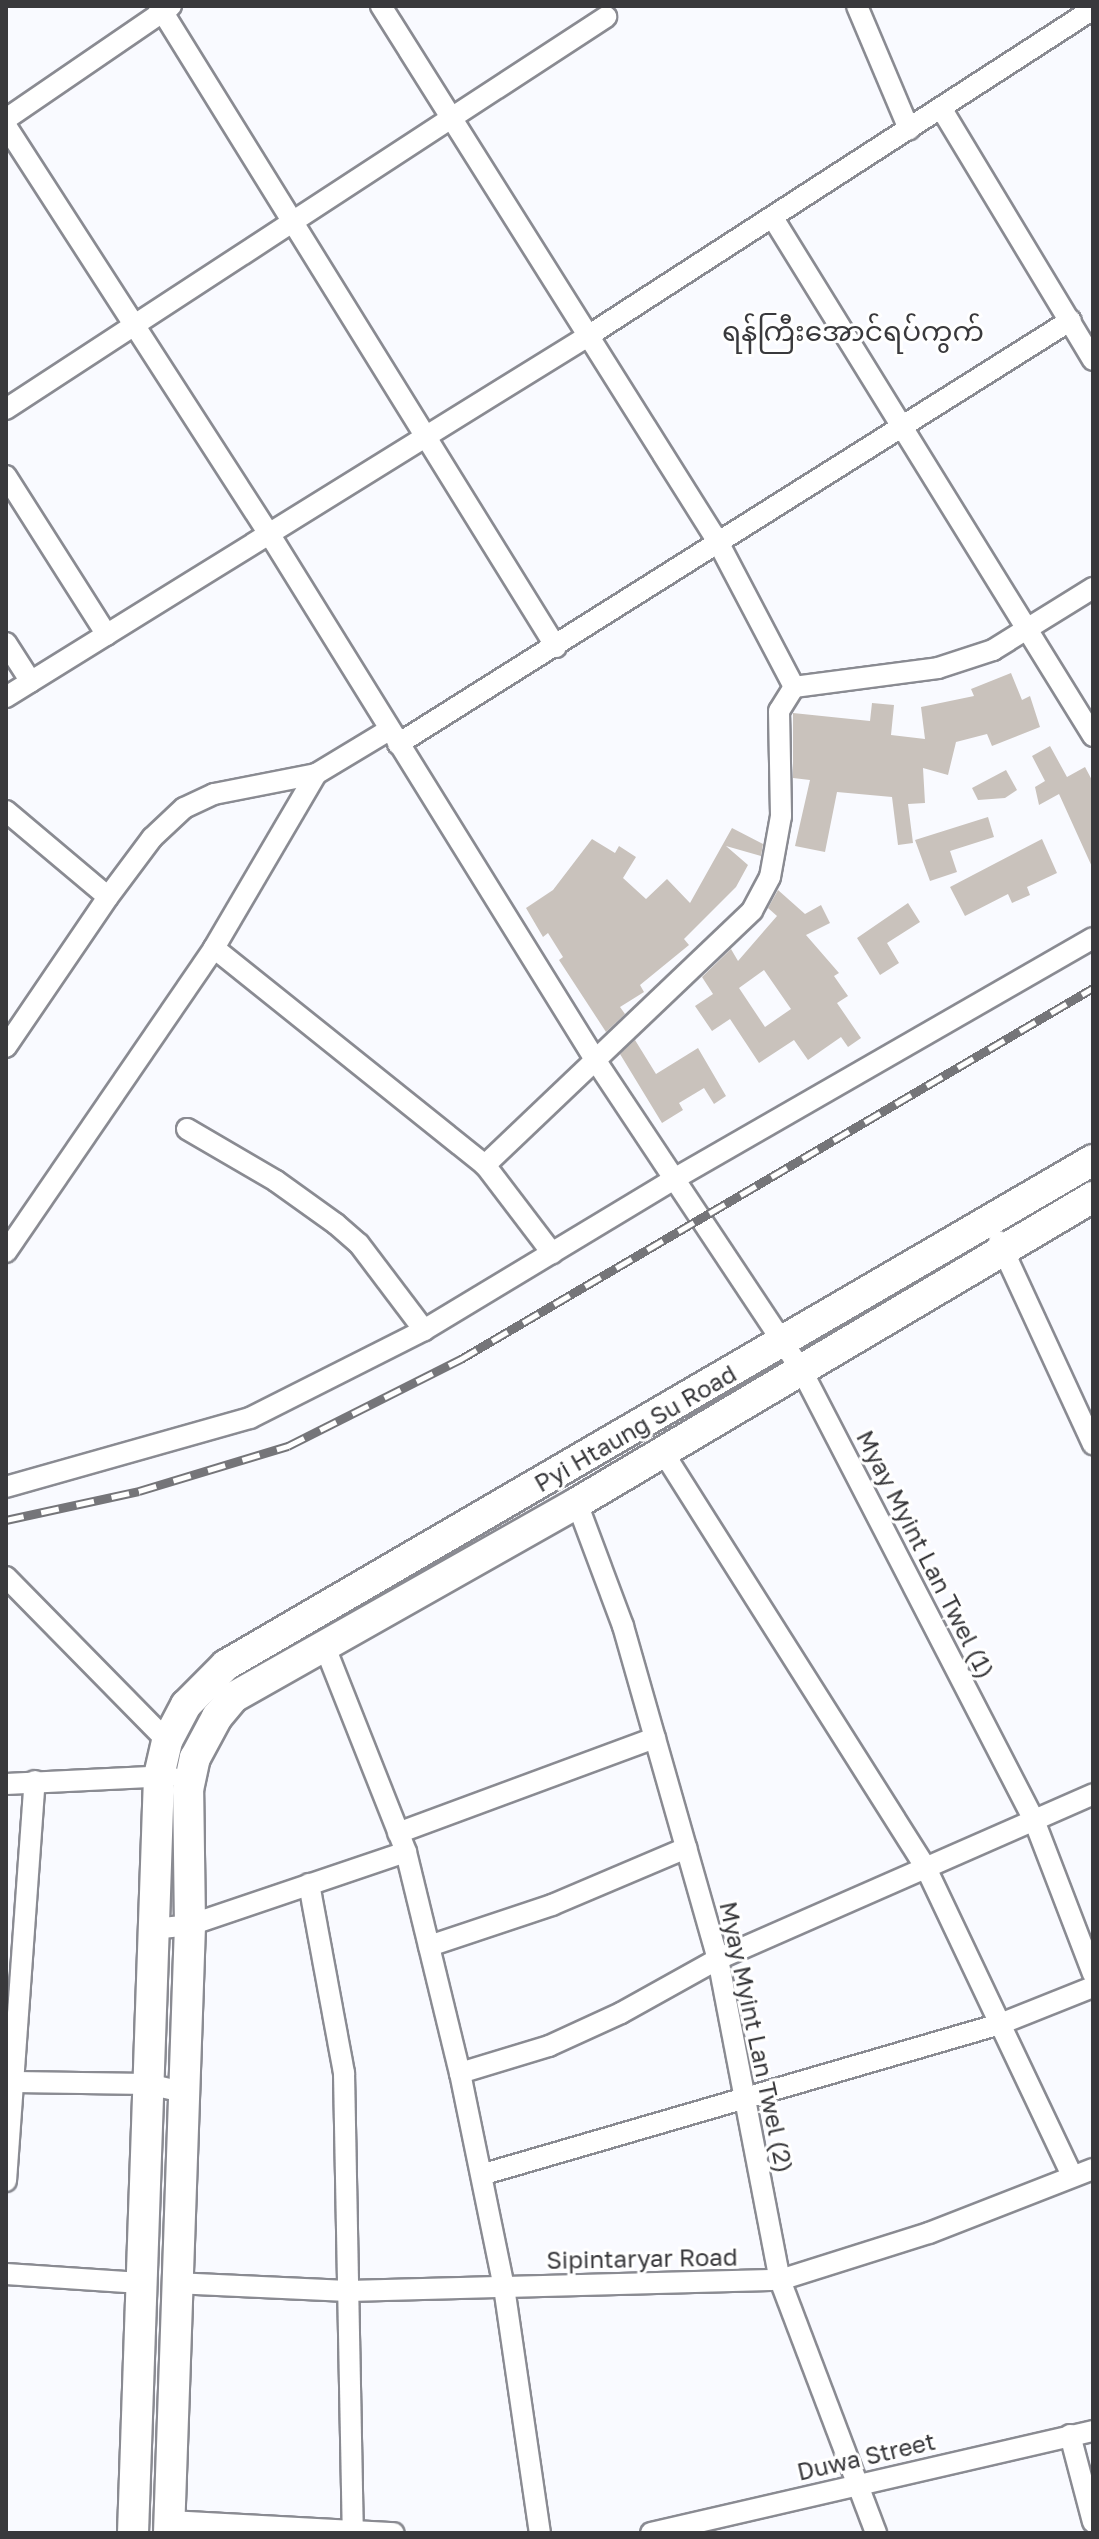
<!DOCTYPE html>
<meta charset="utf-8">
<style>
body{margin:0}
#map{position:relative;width:1099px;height:2539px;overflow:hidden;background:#f9faff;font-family:"Golos Text","Noto Sans Myanmar",sans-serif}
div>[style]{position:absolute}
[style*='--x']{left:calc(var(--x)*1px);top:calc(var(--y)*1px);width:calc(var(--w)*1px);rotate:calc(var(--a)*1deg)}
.building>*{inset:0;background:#c9c2bc}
.roads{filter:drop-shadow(2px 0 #8a8b92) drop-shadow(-2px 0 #8a8b92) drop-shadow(0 2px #8a8b92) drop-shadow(0 -2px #8a8b92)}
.minor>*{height:20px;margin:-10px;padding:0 10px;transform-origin:10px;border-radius:10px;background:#fff}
.highway>*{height:30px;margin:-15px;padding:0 15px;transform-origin:15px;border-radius:15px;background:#fff}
.rail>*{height:9px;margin-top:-4.5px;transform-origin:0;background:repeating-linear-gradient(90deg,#fff 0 18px,#757579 0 36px);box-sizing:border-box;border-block:2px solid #757579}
span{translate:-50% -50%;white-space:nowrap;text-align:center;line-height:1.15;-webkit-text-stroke:6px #fff;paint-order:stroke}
.street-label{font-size:24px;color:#39393c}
.quarter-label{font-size:28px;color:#39393c}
.frame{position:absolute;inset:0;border:8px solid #39393c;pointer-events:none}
</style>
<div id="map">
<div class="building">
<div style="clip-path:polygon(1011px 673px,1022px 700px,1030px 696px,1040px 727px,992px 746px,987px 734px,956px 742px,948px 775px,923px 768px,925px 803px,908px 804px,913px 843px,898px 845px,892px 797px,837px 792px,825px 852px,795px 846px,810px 780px,793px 778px,793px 713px,870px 721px,872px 703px,894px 705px,891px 735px,925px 739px,921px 707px,974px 696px,971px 689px)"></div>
<div style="clip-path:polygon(1050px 746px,1067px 777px,1085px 767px,1093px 782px,1093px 869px,1059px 794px,1039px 805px,1035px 787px,1045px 781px,1032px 756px)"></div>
<div style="clip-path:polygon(1006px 770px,1017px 790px,1005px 798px,978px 800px,972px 788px)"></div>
<div style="clip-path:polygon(988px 817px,994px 837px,950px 851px,957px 872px,930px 881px,915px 840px)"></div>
<div style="clip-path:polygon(732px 828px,763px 844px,761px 856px,726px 846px,748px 865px,736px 887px,684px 939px,689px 945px,640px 985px,644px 992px,620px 1007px,625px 1014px,606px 1032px,559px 960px,563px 957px,548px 933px,543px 937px,526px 908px,553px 890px,592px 839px,615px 853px,619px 846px,636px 857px,623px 878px,646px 899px,667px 879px,690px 903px)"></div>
<div style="clip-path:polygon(1042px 839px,1057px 873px,1027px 887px,1030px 895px,1012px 903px,1008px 894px,965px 916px,950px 887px)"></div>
<div style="clip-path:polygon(evenodd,778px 890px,805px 914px,821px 905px,830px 923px,806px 935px,839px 973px,834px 976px,848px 996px,837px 1003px,861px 1038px,848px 1047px,841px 1037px,808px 1060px,794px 1040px,759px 1063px,730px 1019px,712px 1031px,695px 1006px,713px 994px,702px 977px,731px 949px,738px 961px,777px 916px,768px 908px,778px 890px,764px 970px,791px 1009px,765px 1027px,739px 988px,764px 970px)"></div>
<div style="clip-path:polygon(908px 903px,920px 922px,887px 943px,899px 963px,880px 975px,857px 938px)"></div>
<div style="clip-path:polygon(635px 1040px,656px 1074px,698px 1048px,726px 1096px,714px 1104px,704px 1088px,679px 1103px,683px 1110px,662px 1123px,620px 1054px)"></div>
</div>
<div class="roads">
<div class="minor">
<div style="--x:159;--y:6;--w:754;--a:58.23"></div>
<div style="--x:381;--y:6;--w:633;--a:57.84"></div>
<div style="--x:718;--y:542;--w:164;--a:62.3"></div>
<div style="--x:794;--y:687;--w:28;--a:122"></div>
<div style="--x:779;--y:711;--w:105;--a:88.9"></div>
<div style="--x:781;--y:816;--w:62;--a:100.2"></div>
<div style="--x:770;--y:877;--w:38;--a:118"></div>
<div style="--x:752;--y:911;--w:369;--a:136.4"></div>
<div style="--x:857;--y:6;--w:134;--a:67.1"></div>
<div style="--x:941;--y:108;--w:294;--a:58.9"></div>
<div style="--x:6;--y:119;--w:200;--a:-34.4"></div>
<div style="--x:6;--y:126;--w:487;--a:57.2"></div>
<div style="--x:270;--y:535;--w:619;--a:58.21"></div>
<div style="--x:596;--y:1061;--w:370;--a:56.4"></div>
<div style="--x:801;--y:1369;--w:508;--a:62.68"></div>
<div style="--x:1034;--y:1820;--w:165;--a:69"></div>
<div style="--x:773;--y:218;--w:609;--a:58.29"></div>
<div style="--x:6;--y:409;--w:717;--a:-33.16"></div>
<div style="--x:6;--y:476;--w:188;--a:57.6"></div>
<div style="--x:6;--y:643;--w:46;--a:57.3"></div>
<div style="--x:794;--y:687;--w:145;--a:-7.5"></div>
<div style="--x:938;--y:668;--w:58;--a:-18.1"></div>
<div style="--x:993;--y:650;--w:118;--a:-31.8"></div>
<div style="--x:6;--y:697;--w:685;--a:-31.81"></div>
<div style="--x:588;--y:336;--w:602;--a:-32.92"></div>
<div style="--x:398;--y:744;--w:795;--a:-32.21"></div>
<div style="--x:6;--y:811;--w:133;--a:40.1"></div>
<div style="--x:214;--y:948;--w:347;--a:38.7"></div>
<div style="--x:485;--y:1165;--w:111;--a:52.7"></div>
<div style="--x:6;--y:1047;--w:181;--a:-55.8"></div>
<div style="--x:108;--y:897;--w:74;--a:-53.3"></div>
<div style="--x:152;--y:838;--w:44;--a:-43.2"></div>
<div style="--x:184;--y:808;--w:33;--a:-25"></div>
<div style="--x:214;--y:794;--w:104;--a:-11.1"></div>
<div style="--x:316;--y:774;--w:85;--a:-31.1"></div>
<div style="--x:187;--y:1129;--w:103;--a:30.3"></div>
<div style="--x:276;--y:1181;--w:74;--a:35.6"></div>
<div style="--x:336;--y:1224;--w:30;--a:41"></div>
<div style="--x:359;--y:1244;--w:108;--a:52.9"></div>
<div style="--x:999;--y:1241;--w:224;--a:65.2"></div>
<div style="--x:6;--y:1252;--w:368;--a:-55.6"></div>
<div style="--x:214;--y:948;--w:202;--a:-59.6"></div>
<div style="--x:663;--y:1452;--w:492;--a:57.7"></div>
<div style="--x:926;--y:1868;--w:341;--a:64.6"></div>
<div style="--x:6;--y:1487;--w:254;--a:-15.8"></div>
<div style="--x:250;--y:1418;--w:195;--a:-26.8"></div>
<div style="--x:424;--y:1330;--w:292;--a:-31.1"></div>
<div style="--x:674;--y:1179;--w:483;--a:-29.9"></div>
<div style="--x:577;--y:1503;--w:131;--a:69.5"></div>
<div style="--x:623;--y:1626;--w:346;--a:74.1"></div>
<div style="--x:718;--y:1959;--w:327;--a:79.1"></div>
<div style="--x:780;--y:2280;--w:271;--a:69.2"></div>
<div style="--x:6;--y:1577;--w:230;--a:45.5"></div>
<div style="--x:325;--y:1647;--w:220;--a:68.4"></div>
<div style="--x:406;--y:1852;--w:228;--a:76.3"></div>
<div style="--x:460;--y:2073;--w:218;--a:78.4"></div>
<div style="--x:504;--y:2287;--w:249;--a:81.7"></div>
<div style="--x:6;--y:1784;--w:164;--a:-2.8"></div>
<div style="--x:398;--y:1833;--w:274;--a:-20.3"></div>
<div style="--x:309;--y:1884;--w:192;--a:79.5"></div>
<div style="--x:344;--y:2073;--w:454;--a:88.9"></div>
<div style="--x:153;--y:1929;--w:37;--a:-6"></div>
<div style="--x:190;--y:1925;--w:228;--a:-18.7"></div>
<div style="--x:429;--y:1946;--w:130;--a:-18.4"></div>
<div style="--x:552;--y:1905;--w:146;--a:-23"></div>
<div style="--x:460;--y:2073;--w:93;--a:-16.9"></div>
<div style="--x:549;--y:2046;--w:79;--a:-24.6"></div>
<div style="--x:621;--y:2013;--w:111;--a:-29.1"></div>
<div style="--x:718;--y:1959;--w:410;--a:-23.7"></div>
<div style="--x:15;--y:2082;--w:133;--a:0.9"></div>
<div style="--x:148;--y:2084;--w:35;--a:13"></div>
<div style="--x:484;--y:2174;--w:537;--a:-16.21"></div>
<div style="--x:1000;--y:2024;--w:100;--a:-21.7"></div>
<div style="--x:6;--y:2181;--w:401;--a:-85.9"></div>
<div style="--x:6;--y:2274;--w:135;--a:3.8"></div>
<div style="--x:174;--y:2283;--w:174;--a:2.6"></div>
<div style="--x:348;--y:2291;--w:432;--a:-1.5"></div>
<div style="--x:780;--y:2280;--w:156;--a:-17.5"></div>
<div style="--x:929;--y:2233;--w:176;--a:-21.3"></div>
<div style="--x:1070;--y:2435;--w:90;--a:75.2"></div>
<div style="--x:170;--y:2521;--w:224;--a:3.1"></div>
<div style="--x:651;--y:2533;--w:454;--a:-13"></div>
</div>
<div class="highway">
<div style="--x:133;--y:2533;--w:757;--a:-88.03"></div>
<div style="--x:159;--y:1776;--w:36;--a:-77"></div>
<div style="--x:167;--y:1741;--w:41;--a:-62.2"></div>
<div style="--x:186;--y:1705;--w:57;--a:-45"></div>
<div style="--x:226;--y:1665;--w:1003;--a:-30.22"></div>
<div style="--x:169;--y:2533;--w:608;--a:-88.02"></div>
<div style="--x:190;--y:1925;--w:135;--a:-90.8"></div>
<div style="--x:188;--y:1790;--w:33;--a:-78"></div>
<div style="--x:195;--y:1758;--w:47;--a:-61.8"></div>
<div style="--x:217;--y:1717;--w:26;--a:-50"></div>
<div style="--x:234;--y:1697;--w:394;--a:-29.5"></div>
<div style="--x:577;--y:1503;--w:600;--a:-30.67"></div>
</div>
</div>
<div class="rail">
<div style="--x:6;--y:1520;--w:136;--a:-12.3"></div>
<div style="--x:139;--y:1491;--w:156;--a:-16.8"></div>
<div style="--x:288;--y:1446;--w:194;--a:-26.7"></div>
<div style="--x:461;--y:1359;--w:733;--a:-30.41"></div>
</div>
<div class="street-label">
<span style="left:635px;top:1428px;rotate:-30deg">Pyi Htaung Su Road</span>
<span style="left:926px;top:1554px;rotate:63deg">Myay Myint Lan Twel (1)</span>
<span style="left:757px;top:2037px;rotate:78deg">Myay Myint Lan Twel (2)</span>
<span style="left:642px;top:2258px;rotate:-1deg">Sipintaryar Road</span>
<span style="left:866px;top:2456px;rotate:-13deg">Duwa Street</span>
</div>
<div class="quarter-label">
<span style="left:853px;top:331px">ရန်ကြီးအောင်ရပ်ကွက်</span>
</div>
<div class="frame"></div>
</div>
